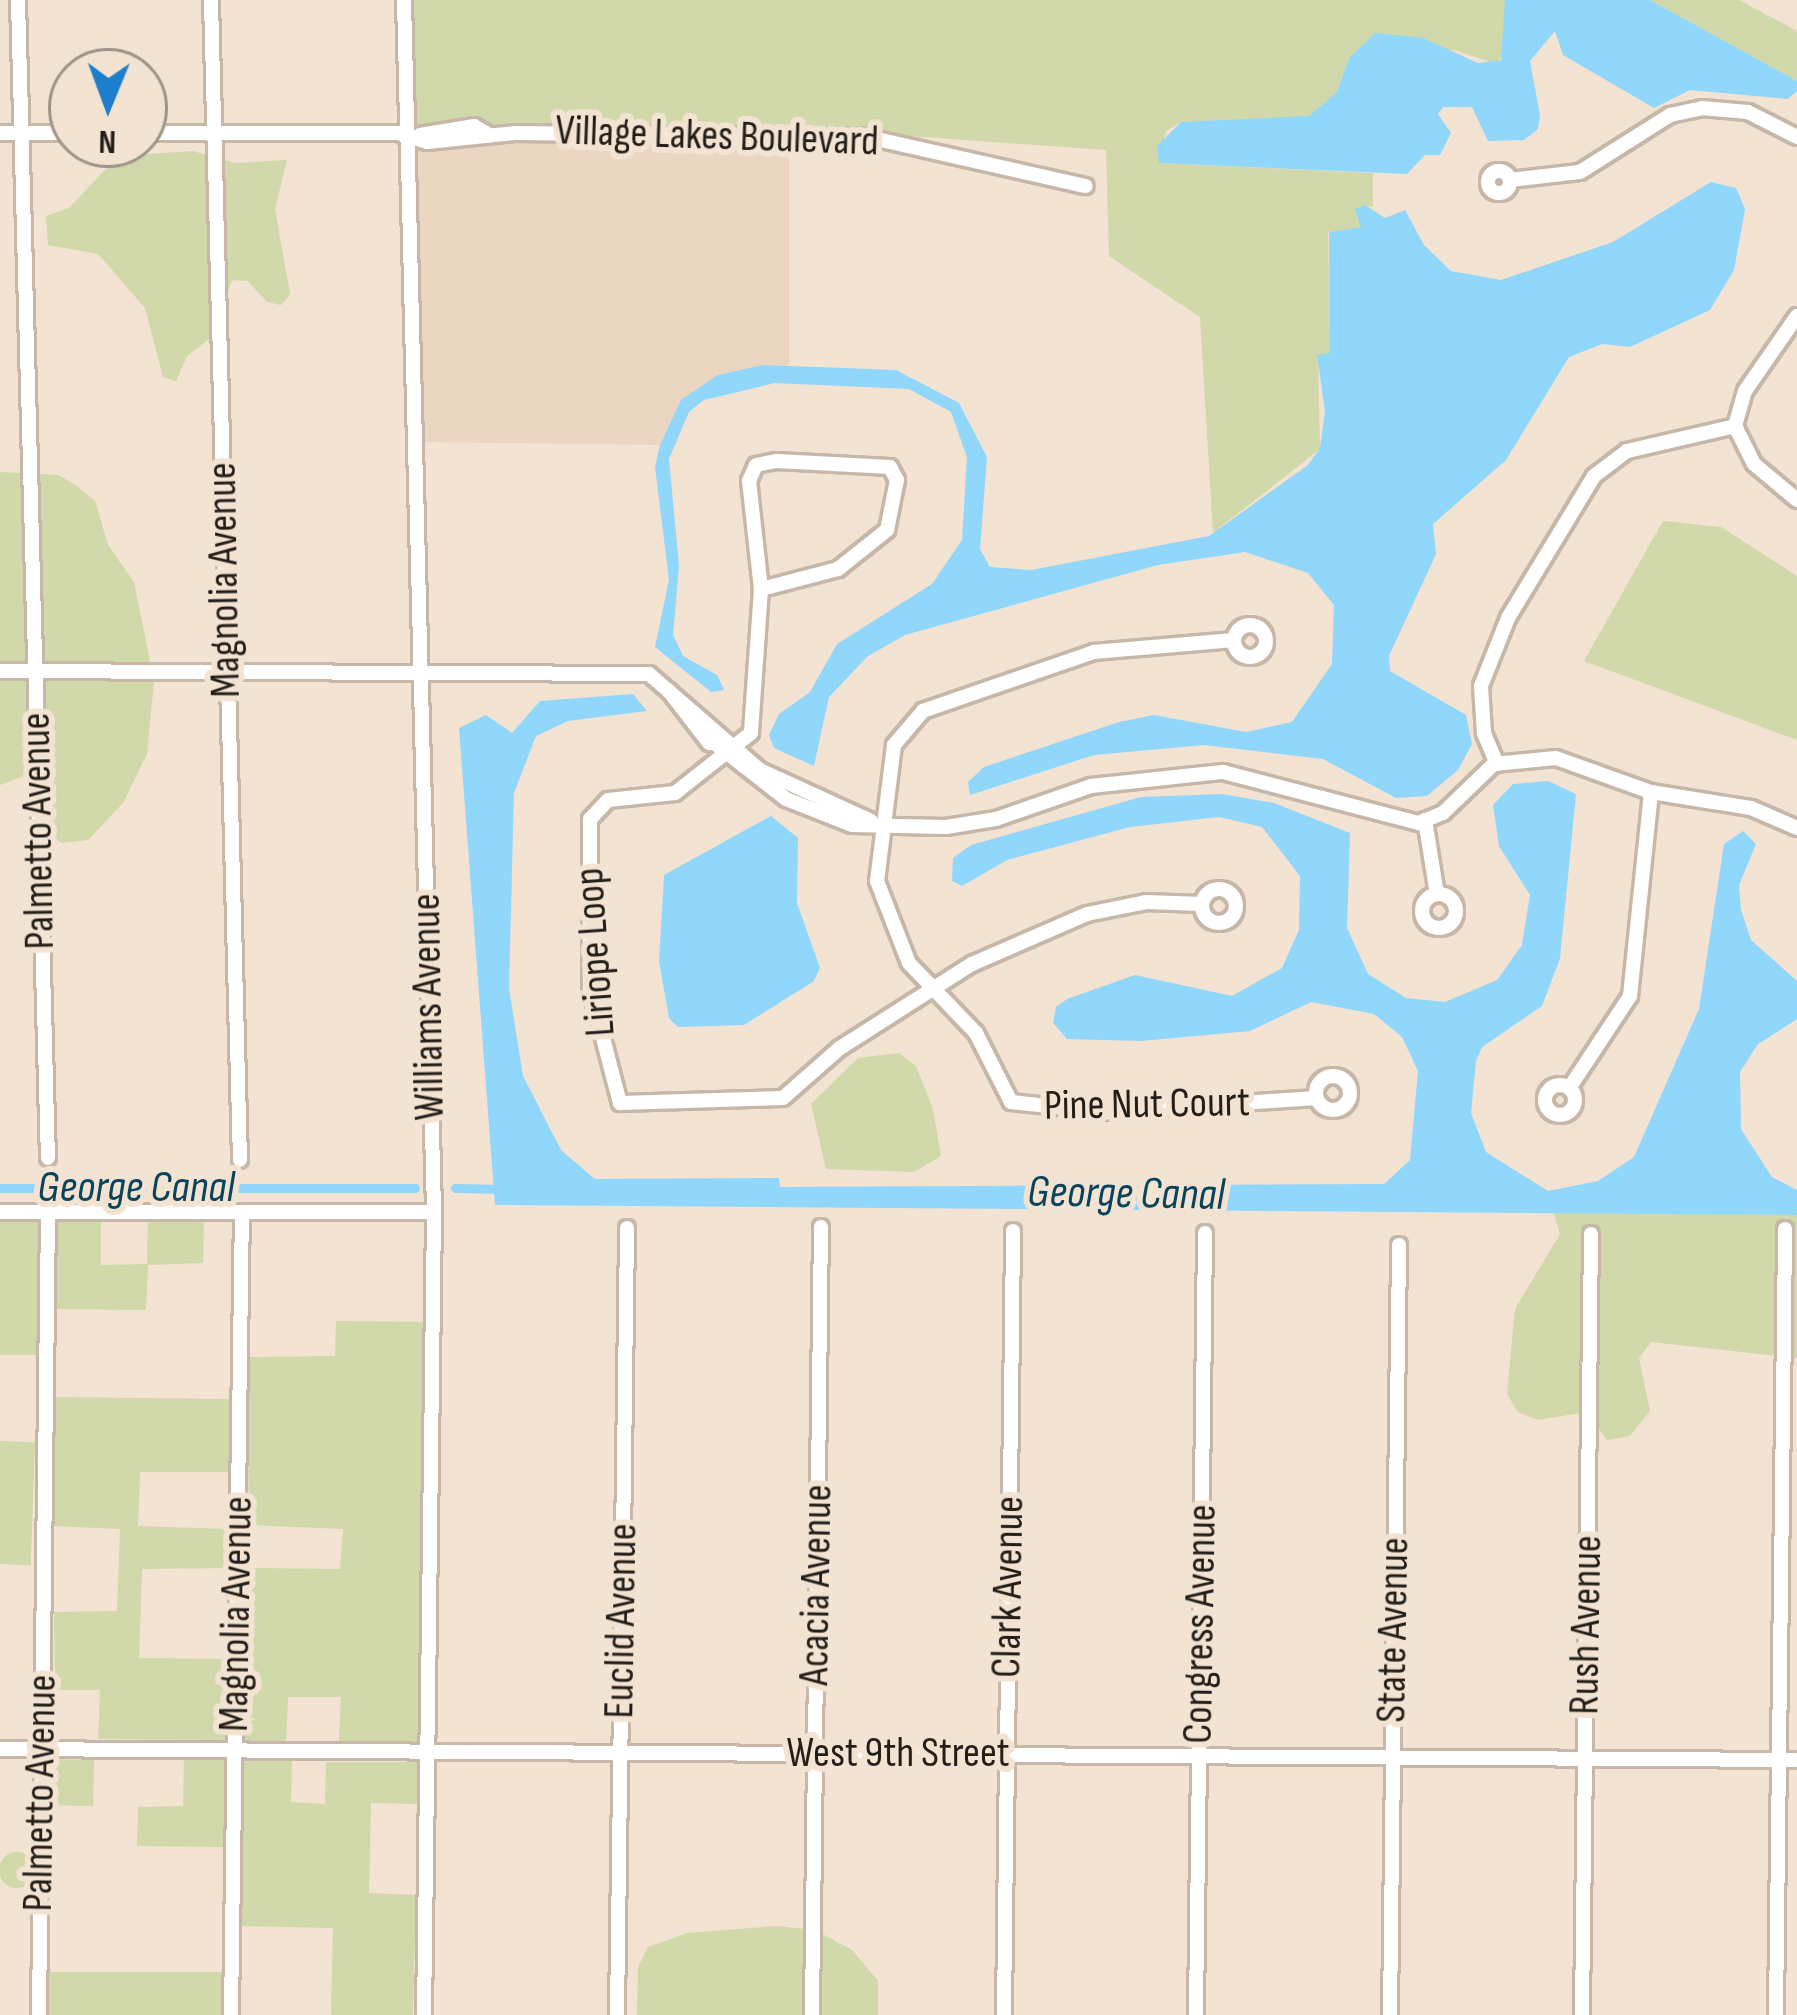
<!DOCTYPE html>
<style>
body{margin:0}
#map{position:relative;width:1797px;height:2015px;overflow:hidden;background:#f2e3d3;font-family:"Sofia Sans Condensed",sans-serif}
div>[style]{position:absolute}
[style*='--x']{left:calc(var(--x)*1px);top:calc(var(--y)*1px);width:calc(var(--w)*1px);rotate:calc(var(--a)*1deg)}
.built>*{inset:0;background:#ebd6c1}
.green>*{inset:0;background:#d1d8aa;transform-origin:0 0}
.round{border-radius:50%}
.water>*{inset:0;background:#91d6fb}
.canal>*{height:9px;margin:-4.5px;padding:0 4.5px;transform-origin:4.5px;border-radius:4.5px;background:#91d6fb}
.roads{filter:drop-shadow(3px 0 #c6b7a8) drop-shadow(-3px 0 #c6b7a8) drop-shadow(0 3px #c6b7a8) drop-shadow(0 -3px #c6b7a8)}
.minor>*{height:14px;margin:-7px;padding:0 7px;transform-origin:7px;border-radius:7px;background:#fff}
.minor>.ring{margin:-7px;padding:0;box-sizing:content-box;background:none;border:14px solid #fff;border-radius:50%}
span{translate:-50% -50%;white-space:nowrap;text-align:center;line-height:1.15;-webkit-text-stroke:12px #f2e3d3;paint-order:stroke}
.street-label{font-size:42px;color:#231e18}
.water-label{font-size:45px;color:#09435c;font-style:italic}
.north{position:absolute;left:48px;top:48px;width:120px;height:120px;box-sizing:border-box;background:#f2e3d3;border:3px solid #9f9488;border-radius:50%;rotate:181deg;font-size:33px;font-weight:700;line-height:48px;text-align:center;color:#231e18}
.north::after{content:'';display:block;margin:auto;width:42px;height:54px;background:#1d7fcb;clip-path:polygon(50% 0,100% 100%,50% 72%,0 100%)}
</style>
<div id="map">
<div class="built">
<div style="clip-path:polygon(412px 134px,789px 135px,789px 365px,763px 365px,681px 400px,660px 445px,420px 442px)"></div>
</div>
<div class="green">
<div style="clip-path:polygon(409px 0,1505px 0,1507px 55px,1493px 63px,1454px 50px,1349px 58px,1337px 92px,1308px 117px,1181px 122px,1166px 131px,1159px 163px,1373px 173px,1373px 207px,1365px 205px,1361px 228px,1328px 232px,1330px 354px,1318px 355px,1320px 449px,1213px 533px,1200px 317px,1109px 256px,1106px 150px,895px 135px,412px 134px)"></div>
<div style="clip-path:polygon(1650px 0,1739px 0,1797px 31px,1797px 81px)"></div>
<div style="clip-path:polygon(193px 151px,235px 163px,287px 160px,275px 209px,290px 294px,281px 305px,267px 302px,248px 281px,232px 280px,212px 337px,187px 356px,176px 381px,163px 377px,145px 308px,98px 254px,48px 245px,46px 216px,69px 208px,118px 156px)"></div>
<div style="clip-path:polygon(0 472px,58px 475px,77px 486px,95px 501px,108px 545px,134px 582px,154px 681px,147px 754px,123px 803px,88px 840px,62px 843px,39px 828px,24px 776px,0 785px)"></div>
<div style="clip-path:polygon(1663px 521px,1721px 527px,1797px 576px,1797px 740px,1584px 661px)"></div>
<div style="clip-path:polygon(899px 1053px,916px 1066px,933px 1109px,941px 1156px,914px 1172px,826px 1169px,811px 1104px,858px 1058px)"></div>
<div style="clip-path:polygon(1553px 1212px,1797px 1215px,1797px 1358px,1651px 1342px,1639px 1358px,1650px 1411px,1630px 1436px,1607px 1440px,1587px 1412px,1538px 1420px,1518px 1412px,1507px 1394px,1515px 1309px,1560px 1234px)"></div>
<div style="clip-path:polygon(101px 1219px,101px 1265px,147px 1264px,148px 1219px,204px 1220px,203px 1263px,148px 1265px,146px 1310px,56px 1309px,56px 1222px)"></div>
<div style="left:0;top:1220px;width:38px;height:135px"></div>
<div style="clip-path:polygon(336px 1321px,427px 1322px,422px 1744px,339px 1742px,341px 1697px,288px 1697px,286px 1743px,246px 1743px,240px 1735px,246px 1568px,340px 1569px,343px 1529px,249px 1525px,247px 1357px,335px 1356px)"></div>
<div style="clip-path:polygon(55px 1397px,232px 1399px,230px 1472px,140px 1472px,138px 1526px,229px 1529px,230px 1568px,142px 1569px,139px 1658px,227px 1659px,226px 1740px,98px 1739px,100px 1690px,55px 1690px,54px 1612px,117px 1611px,120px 1529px,52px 1526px)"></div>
<div style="left:0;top:1441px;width:35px;height:123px;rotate:2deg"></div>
<div style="clip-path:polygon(184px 1757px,228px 1759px,226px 1847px,137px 1846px,138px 1807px,183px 1806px)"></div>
<div style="clip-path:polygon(244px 1759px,292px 1760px,291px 1802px,325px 1804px,326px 1762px,420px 1762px,419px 1804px,371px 1803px,369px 1893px,416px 1895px,413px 2015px,331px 2015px,333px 1928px,240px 1926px)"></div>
<div style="left:94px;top:1760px;width:46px;height:43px;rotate:91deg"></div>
<div class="round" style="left:-1px;top:1852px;width:36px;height:36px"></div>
<div style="clip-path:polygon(776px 1926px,815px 1930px,852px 1950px,878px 1981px,878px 2015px,637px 2015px,638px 1967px,648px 1947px,687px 1933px)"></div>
<div style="left:45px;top:1972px;width:179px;height:43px"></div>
</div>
<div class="water">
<div style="clip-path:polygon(1505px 0,1650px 0,1797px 81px,1797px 91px,1788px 99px,1690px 90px,1654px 108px,1563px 55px,1555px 31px,1530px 61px,1540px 115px,1538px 129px,1524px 140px,1488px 141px,1472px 107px,1443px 107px,1438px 114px,1451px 133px,1440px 155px,1425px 155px,1407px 174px,1159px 163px,1157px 146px,1181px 122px,1309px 116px,1337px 92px,1349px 58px,1375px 33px,1423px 38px,1478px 63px,1501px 60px)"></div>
<div style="clip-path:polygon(1711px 182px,1736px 188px,1745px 209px,1734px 270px,1710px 310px,1630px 347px,1602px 344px,1569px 357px,1506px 460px,1433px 524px,1436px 554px,1389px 656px,1390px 671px,1466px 715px,1472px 744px,1458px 770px,1427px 796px,1396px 798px,1323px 759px,1204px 745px,1094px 755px,970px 795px,968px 782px,984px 767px,1119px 722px,1154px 715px,1246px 732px,1292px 722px,1332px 664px,1334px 605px,1308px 573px,1245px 552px,1158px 565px,905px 635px,868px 656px,829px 697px,814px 766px,774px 748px,769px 735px,779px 714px,810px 692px,837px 644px,932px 584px,962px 540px,967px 457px,951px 412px,909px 389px,775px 383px,704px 400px,689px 412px,669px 459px,679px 566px,673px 635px,683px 656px,717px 675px,724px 690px,711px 692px,655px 647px,669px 580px,655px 467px,660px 445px,681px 400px,718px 375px,763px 365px,896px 370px,959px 403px,987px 457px,980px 549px,990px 567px,1031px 570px,1209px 536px,1308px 465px,1320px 448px,1325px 411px,1317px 355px,1330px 353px,1329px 232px,1361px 227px,1355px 209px,1365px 205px,1385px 218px,1405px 210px,1424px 245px,1451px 271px,1501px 280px,1613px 242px)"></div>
<div style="clip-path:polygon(633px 694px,647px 711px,568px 721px,536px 736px,514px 793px,509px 988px,523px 1076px,561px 1150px,595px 1179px,779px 1178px,780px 1187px,1384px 1184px,1410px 1160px,1418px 1071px,1402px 1037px,1374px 1014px,1311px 1002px,1250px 1031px,1141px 1041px,1067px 1039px,1053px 1023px,1056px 1007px,1067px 999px,1135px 975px,1232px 996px,1282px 968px,1299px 930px,1300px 876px,1262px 827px,1219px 817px,1130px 827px,1007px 860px,962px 886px,952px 881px,953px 858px,971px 845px,1141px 797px,1222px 794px,1274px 803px,1350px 833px,1347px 928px,1368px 974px,1406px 998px,1445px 1002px,1497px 980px,1522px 945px,1530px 895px,1499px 846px,1493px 805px,1513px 784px,1548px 781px,1576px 794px,1560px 958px,1542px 1006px,1482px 1047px,1476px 1061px,1471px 1113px,1486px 1152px,1548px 1191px,1598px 1181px,1634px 1157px,1699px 1009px,1724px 844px,1743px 831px,1756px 844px,1739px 885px,1741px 910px,1751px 940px,1797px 981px,1797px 1019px,1758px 1044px,1740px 1072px,1741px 1129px,1772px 1177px,1797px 1190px,1797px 1215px,495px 1205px,459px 728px,486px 715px,512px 733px,540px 701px)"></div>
<div style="clip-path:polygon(771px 816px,798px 838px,797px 903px,820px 968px,814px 981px,744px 1025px,678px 1027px,669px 1018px,659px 961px,664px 875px)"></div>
</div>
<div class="canal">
<div style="--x:0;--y:1188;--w:415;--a:0"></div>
<div style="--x:455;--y:1188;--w:47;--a:1.2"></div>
</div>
<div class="roads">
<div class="minor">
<div style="--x:18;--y:0;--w:1158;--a:88.52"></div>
<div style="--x:211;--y:0;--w:1160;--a:88.57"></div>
<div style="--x:404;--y:0;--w:1212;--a:88.58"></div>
<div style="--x:434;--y:1212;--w:803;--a:90.71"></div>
<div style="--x:0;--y:133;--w:72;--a:0"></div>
<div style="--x:144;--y:133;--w:254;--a:0"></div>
<div style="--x:398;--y:133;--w:30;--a:17"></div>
<div style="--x:427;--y:142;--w:88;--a:-5.8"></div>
<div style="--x:515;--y:133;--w:353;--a:0.6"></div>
<div style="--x:868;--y:137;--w:223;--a:12.7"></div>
<div style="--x:420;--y:135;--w:55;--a:-9.5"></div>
<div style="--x:474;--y:126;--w:16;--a:30"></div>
<div class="ring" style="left:1488px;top:171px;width:8px;height:8px"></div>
<div style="--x:1510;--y:180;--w:70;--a:-6.5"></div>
<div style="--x:1580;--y:172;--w:107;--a:-32.3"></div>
<div style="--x:1670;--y:115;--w:33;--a:-12"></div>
<div style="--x:1702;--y:108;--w:46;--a:5"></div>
<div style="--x:1748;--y:112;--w:55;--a:27"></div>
<div style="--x:1797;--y:316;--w:91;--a:124.7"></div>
<div style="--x:1745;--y:391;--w:36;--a:106"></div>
<div style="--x:1735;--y:426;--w:42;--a:63.4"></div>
<div style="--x:1754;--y:464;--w:56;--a:39.9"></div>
<div style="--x:777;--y:461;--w:113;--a:3"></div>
<div style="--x:890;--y:467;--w:15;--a:62"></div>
<div style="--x:897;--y:480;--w:51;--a:101.3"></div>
<div style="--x:887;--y:530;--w:63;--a:141.5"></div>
<div style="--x:838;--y:569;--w:80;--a:165.4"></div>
<div style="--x:761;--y:589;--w:109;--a:-96.3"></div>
<div style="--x:749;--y:481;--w:17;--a:-66"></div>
<div style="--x:756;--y:465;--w:21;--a:-11"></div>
<div style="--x:761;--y:589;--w:144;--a:94"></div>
<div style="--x:751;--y:733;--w:97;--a:141.7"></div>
<div style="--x:675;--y:793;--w:67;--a:174"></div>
<div style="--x:608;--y:800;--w:26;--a:133"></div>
<div style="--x:590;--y:819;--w:169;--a:90"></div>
<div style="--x:590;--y:988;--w:119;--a:75.4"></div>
<div style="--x:620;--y:1103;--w:163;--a:-1.8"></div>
<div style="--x:783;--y:1098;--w:76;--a:-41.3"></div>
<div style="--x:840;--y:1048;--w:156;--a:-32.5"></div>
<div style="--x:972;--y:964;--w:125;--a:-23.5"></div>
<div style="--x:1087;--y:914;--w:60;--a:-11.5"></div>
<div style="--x:1146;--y:902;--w:56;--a:2"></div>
<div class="ring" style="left:1234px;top:625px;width:18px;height:18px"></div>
<div style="--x:1234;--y:640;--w:141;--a:175.1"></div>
<div style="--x:1094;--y:652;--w:181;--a:161"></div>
<div style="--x:923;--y:711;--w:45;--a:130.5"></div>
<div style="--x:894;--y:745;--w:137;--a:97.1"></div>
<div style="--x:877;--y:881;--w:88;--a:68.7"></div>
<div style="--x:909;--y:963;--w:97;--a:46.3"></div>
<div style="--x:976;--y:1033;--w:77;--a:63.1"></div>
<div style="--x:1011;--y:1102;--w:95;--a:6.1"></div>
<div style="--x:1105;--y:1112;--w:212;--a:-3.8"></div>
<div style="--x:0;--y:671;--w:649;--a:0.26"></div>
<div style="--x:649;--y:674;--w:147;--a:40.9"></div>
<div style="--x:760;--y:770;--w:122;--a:24.7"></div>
<div style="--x:669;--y:691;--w:66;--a:52.4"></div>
<div style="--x:708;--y:738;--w:99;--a:38"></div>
<div style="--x:786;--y:799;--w:71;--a:21.5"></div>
<div style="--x:852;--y:825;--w:94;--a:1.2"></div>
<div style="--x:946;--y:827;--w:51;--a:-9.1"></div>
<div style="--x:996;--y:819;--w:101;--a:-19.2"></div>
<div style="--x:1091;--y:786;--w:133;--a:-6.1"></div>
<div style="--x:1223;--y:772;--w:203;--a:14.6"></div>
<div style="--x:1419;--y:823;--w:26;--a:-23"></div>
<div style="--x:1443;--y:813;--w:71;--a:-43.9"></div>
<div style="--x:1494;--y:764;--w:62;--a:-5.5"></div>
<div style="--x:1556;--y:758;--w:101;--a:19.7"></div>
<div style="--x:1651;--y:792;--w:101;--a:9.1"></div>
<div style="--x:1751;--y:808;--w:50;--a:23.5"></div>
<div style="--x:1497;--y:764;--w:34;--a:-113"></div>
<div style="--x:1484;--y:733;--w:47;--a:-93.7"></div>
<div style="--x:1481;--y:686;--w:73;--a:-68.3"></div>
<div style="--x:1508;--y:618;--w:166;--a:-58.8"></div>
<div style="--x:1594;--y:476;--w:41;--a:-37.1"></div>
<div style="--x:1627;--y:451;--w:111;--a:-13"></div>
<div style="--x:1425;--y:820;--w:75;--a:80.8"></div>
<div class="ring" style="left:1202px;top:889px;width:20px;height:20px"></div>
<div class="ring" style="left:1422px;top:894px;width:20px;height:20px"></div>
<div class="ring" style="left:1316px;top:1076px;width:20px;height:20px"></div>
<div class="ring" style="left:1545px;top:1085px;width:16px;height:16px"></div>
<div style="--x:1570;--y:1087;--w:109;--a:-56.6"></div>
<div style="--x:1630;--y:996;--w:205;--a:-84.1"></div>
<div style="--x:0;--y:1212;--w:434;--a:0"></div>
<div style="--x:0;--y:1749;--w:1797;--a:0.35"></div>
<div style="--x:39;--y:2015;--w:803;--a:-89.36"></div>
<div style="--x:231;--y:2015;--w:803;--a:-89.22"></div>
<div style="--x:617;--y:2015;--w:787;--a:-89.27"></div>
<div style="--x:812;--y:2015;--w:788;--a:-89.35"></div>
<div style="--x:1004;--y:2015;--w:784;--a:-89.34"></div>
<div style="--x:1196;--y:2015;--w:782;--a:-89.34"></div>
<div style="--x:1390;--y:2015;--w:770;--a:-89.33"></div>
<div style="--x:1582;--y:2015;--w:781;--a:-89.34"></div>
<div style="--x:1776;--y:2015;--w:786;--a:-89.34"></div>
</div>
</div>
<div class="street-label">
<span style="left:717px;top:137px;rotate:2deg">Village Lakes Boulevard</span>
<span style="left:225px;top:580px;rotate:-91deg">Magnolia Avenue</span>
<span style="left:39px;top:831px;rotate:-91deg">Palmetto Avenue</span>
<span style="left:596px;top:952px;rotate:-94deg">Liriope Loop</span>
<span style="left:429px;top:1007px;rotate:-91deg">Williams Avenue</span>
<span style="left:1147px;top:1105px;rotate:-1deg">Pine Nut Court</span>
<span style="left:817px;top:1585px;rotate:-89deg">Acacia Avenue</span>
<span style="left:1009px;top:1587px;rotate:-89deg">Clark Avenue</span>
<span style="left:237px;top:1614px;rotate:-89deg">Magnolia Avenue</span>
<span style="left:622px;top:1621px;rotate:-89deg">Euclid Avenue</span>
<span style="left:1201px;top:1624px;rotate:-89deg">Congress Avenue</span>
<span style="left:1587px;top:1625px;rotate:-89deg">Rush Avenue</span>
<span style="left:1394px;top:1630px;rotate:-89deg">State Avenue</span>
<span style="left:898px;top:1754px">West 9th Street</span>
<span style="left:41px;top:1793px;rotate:-89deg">Palmetto Avenue</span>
</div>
<div class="water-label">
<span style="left:136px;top:1188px">George Canal</span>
<span style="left:1126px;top:1194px;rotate:1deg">George Canal</span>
</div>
<div class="north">N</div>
</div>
